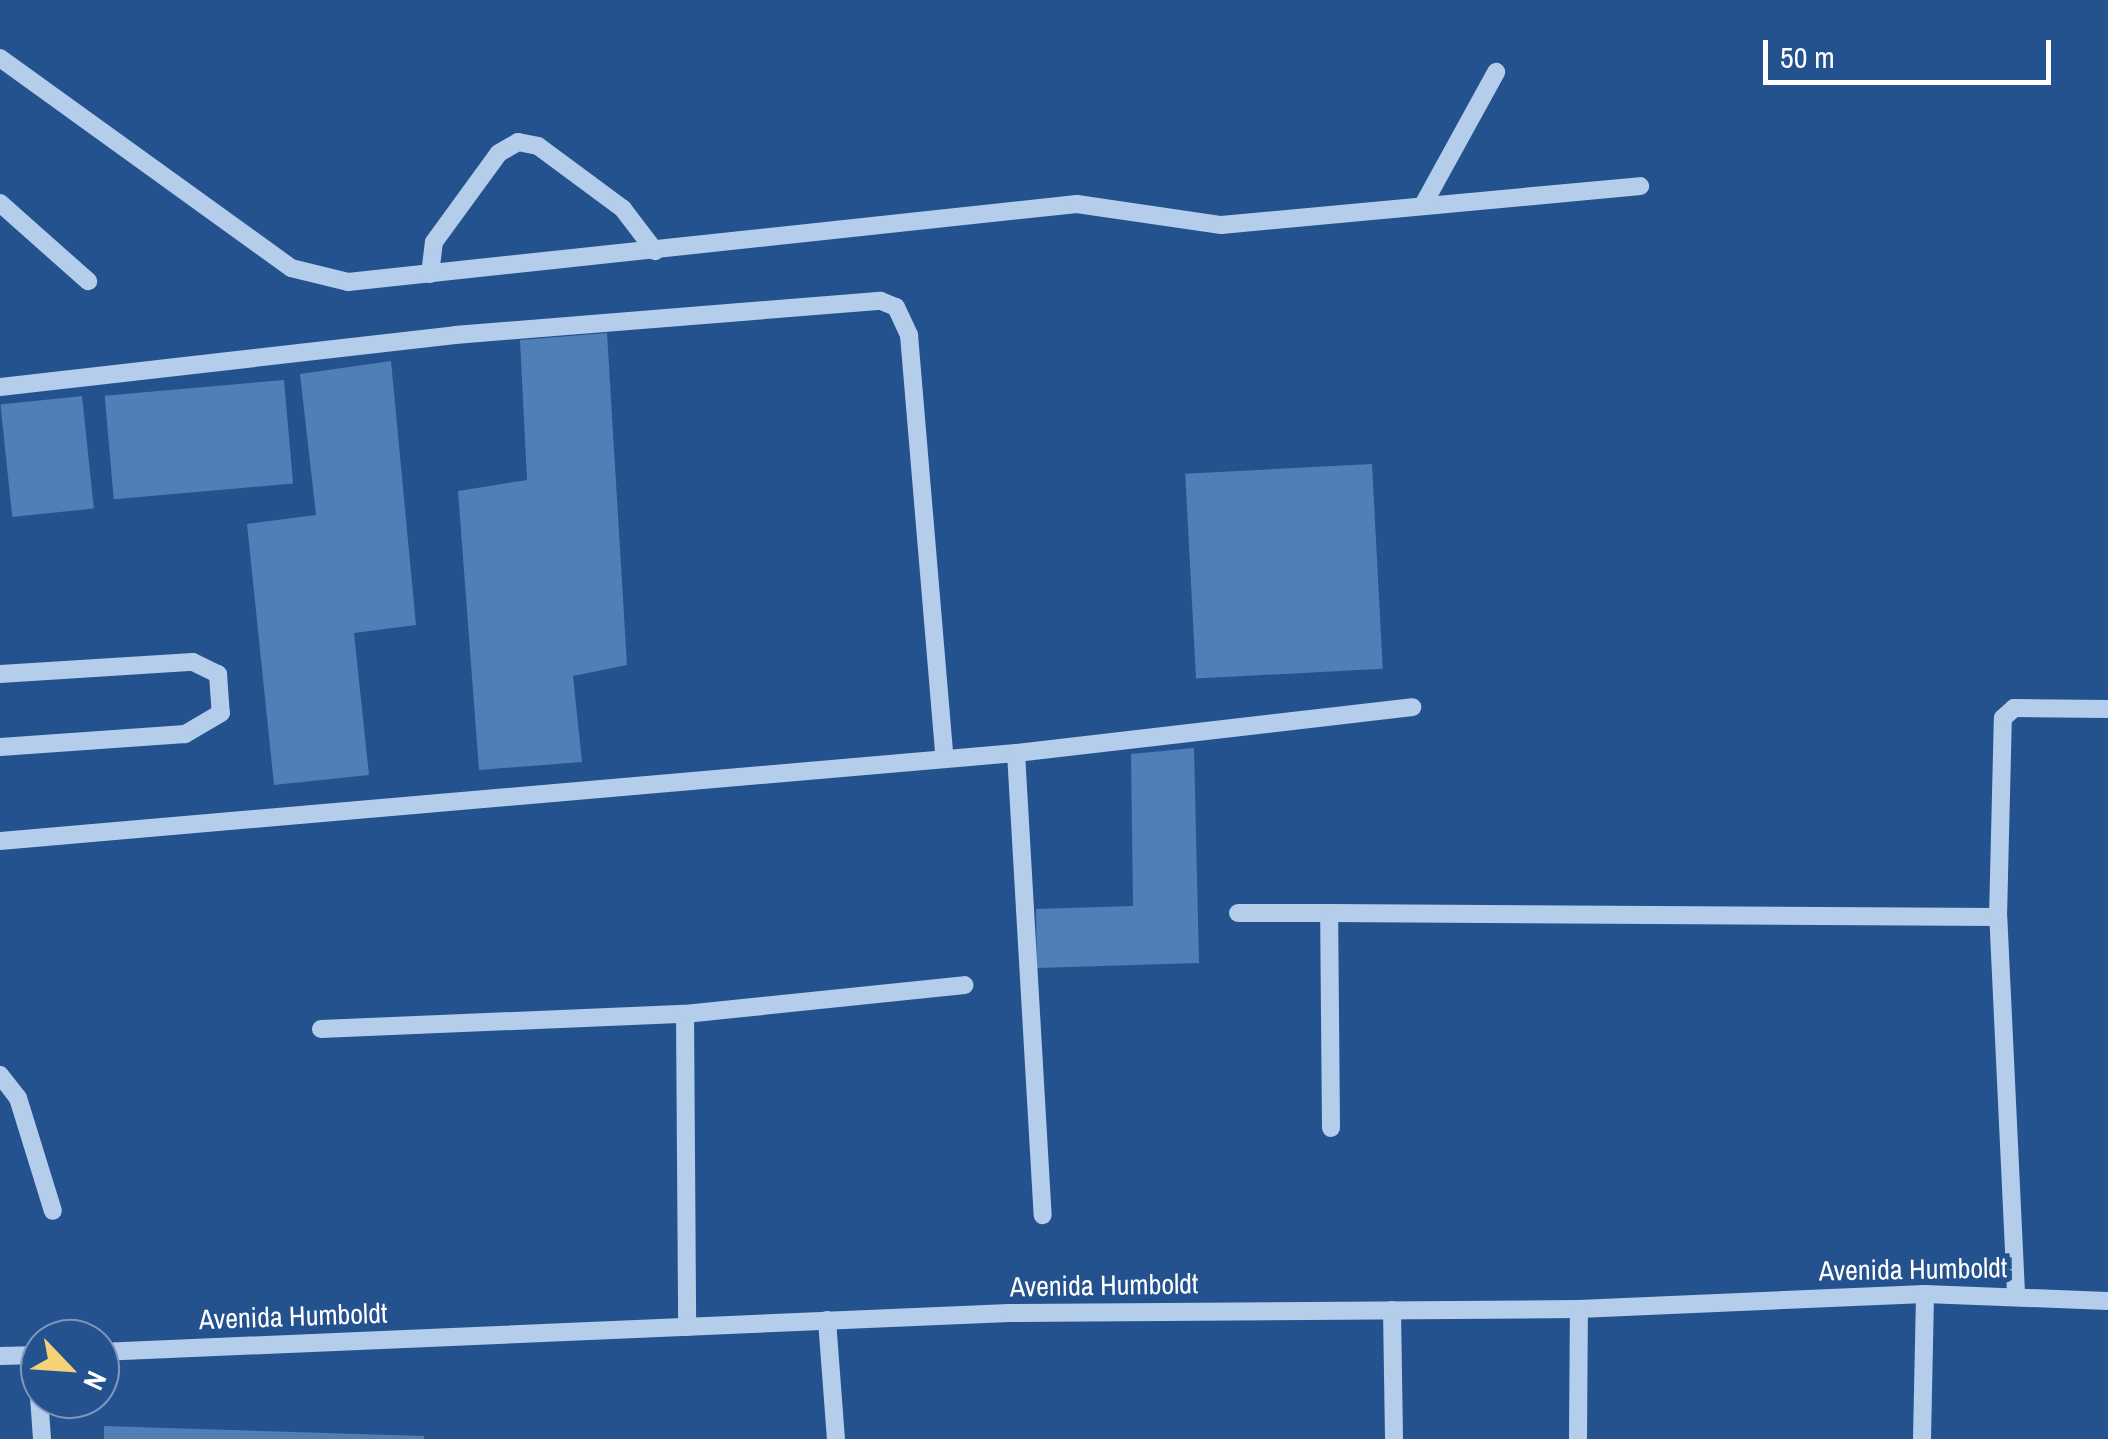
<!DOCTYPE html>
<style>
body{margin:0}
#map{position:relative;width:2108px;height:1439px;overflow:hidden;background:#24528e;font-family:"Archivo Narrow",sans-serif}
div>[style]{position:absolute}
[style*='--x']{left:calc(var(--x)*1px);top:calc(var(--y)*1px);width:calc(var(--w)*1px);rotate:calc(var(--a)*1deg)}
.building>*{inset:0;background:#507eb7;transform-origin:0 0}
.minor>*{height:18px;margin:-9px;padding:0 9px;transform-origin:9px;border-radius:9px;background:#b4cdeb}
span{translate:-50% -50%;white-space:nowrap;text-align:center;line-height:1.15;-webkit-text-stroke:10px #24528e;paint-order:stroke}
.street-label{font-size:28px;color:#fff}
.north{position:absolute;left:20px;top:1319px;width:100px;height:100px;box-sizing:border-box;background:#24528e;border:2px solid #7c97bb;border-radius:50%;rotate:115deg;font-size:28px;font-weight:700;line-height:40px;text-align:center;color:#fff}
.north::after{content:'';display:block;margin:auto;width:35px;height:45px;background:#f6d277;clip-path:polygon(50% 0,100% 100%,50% 72%,0 100%)}
.scale{position:absolute;left:1763px;top:40px;width:288px;height:45px;box-sizing:border-box;border:5px solid #fff;border-top:0;padding-left:12px;font-size:30px;line-height:35px;white-space:nowrap;color:#fff;-webkit-text-stroke:8px #24528e;paint-order:stroke}
</style>
<div id="map">
<div class="building">
<div style="clip-path:polygon(607px 333px,627px 665px,573px 676px,582px 762px,479px 770px,458px 491px,527px 480px,520px 340px)"></div>
<div style="clip-path:polygon(391px 361px,416px 625px,354px 633px,369px 775px,274px 785px,247px 524px,316px 515px,300px 374px)"></div>
<div style="left:284px;top:380px;width:104px;height:180px;rotate:85deg"></div>
<div style="left:82px;top:396px;width:113px;height:82px;rotate:84deg"></div>
<div style="left:1372px;top:464px;width:205px;height:187px;rotate:87deg"></div>
<div style="clip-path:polygon(1194px 748px,1199px 963px,1037px 968px,1036px 909px,1133px 906px,1131px 754px)"></div>
<div style="clip-path:polygon(104px 1426px,424px 1436px,424px 1439px,104px 1439px)"></div>
</div>
<div class="minor">
<div style="--x:0;--y:58;--w:359;--a:35.8"></div>
<div style="--x:291;--y:268;--w:59;--a:13.8"></div>
<div style="--x:348;--y:282;--w:733;--a:-6.11"></div>
<div style="--x:1077;--y:204;--w:146;--a:8.3"></div>
<div style="--x:1221;--y:225;--w:421;--a:-5.3"></div>
<div style="--x:0;--y:203;--w:118;--a:41.6"></div>
<div style="--x:1423;--y:205;--w:152;--a:-61.2"></div>
<div style="--x:430;--y:274;--w:32;--a:-83"></div>
<div style="--x:434;--y:242;--w:110;--a:-53.9"></div>
<div style="--x:499;--y:153;--w:22;--a:-30"></div>
<div style="--x:518;--y:142;--w:20;--a:11"></div>
<div style="--x:538;--y:146;--w:106;--a:36.5"></div>
<div style="--x:623;--y:209;--w:53;--a:52.7"></div>
<div style="--x:0;--y:387;--w:458;--a:-6.5"></div>
<div style="--x:455;--y:335;--w:427;--a:-4.6"></div>
<div style="--x:881;--y:301;--w:16;--a:22"></div>
<div style="--x:896;--y:307;--w:31;--a:65"></div>
<div style="--x:909;--y:335;--w:421;--a:85.2"></div>
<div style="--x:0;--y:674;--w:193;--a:-3.6"></div>
<div style="--x:193;--y:662;--w:28;--a:26"></div>
<div style="--x:218;--y:674;--w:39;--a:86"></div>
<div style="--x:221;--y:713;--w:42;--a:149.7"></div>
<div style="--x:185;--y:734;--w:185;--a:176"></div>
<div style="--x:1016;--y:753;--w:463;--a:86.7"></div>
<div style="--x:0;--y:841;--w:1020;--a:-4.95"></div>
<div style="--x:1016;--y:753;--w:399;--a:-6.6"></div>
<div style="--x:1238;--y:913;--w:91;--a:0"></div>
<div style="--x:685;--y:1014;--w:313;--a:89.6"></div>
<div style="--x:321;--y:1029;--w:364;--a:-2.4"></div>
<div style="--x:685;--y:1014;--w:281;--a:-5.9"></div>
<div style="--x:0;--y:1075;--w:29;--a:52"></div>
<div style="--x:18;--y:1098;--w:118;--a:72.8"></div>
<div style="--x:1331;--y:1128;--w:215;--a:-90.5"></div>
<div style="--x:1329;--y:913;--w:669;--a:0.34"></div>
<div style="--x:2016;--y:1293;--w:376;--a:-92.7"></div>
<div style="--x:1998;--y:917;--w:199;--a:-88.6"></div>
<div style="--x:2003;--y:718;--w:15;--a:-42"></div>
<div style="--x:2014;--y:708;--w:94;--a:0.6"></div>
<div style="--x:1392;--y:1310;--w:129;--a:89.1"></div>
<div style="--x:827;--y:1320;--w:119;--a:85.7"></div>
<div style="--x:100;--y:1352;--w:910;--a:-2.46"></div>
<div style="--x:1009;--y:1313;--w:570;--a:-0.4"></div>
<div style="--x:1579;--y:1309;--w:346;--a:-2.5"></div>
<div style="--x:1925;--y:1294;--w:183;--a:2.2"></div>
<div style="--x:36;--y:1355;--w:84;--a:85.9"></div>
<div style="--x:0;--y:1356;--w:40;--a:-1.4"></div>
<div style="--x:1578;--y:1439;--w:130;--a:-89.6"></div>
<div style="--x:1922;--y:1439;--w:145;--a:-88.8"></div>
</div>
<div class="street-label">
<span style="left:1913px;top:1269px;rotate:-1deg">Avenida Humboldt</span>
<span style="left:1104px;top:1285px;rotate:-1deg">Avenida Humboldt</span>
<span style="left:293px;top:1316px;rotate:-2deg">Avenida Humboldt</span>
</div>
<div class="north">N</div>
<div class="scale">50 m</div>
</div>
